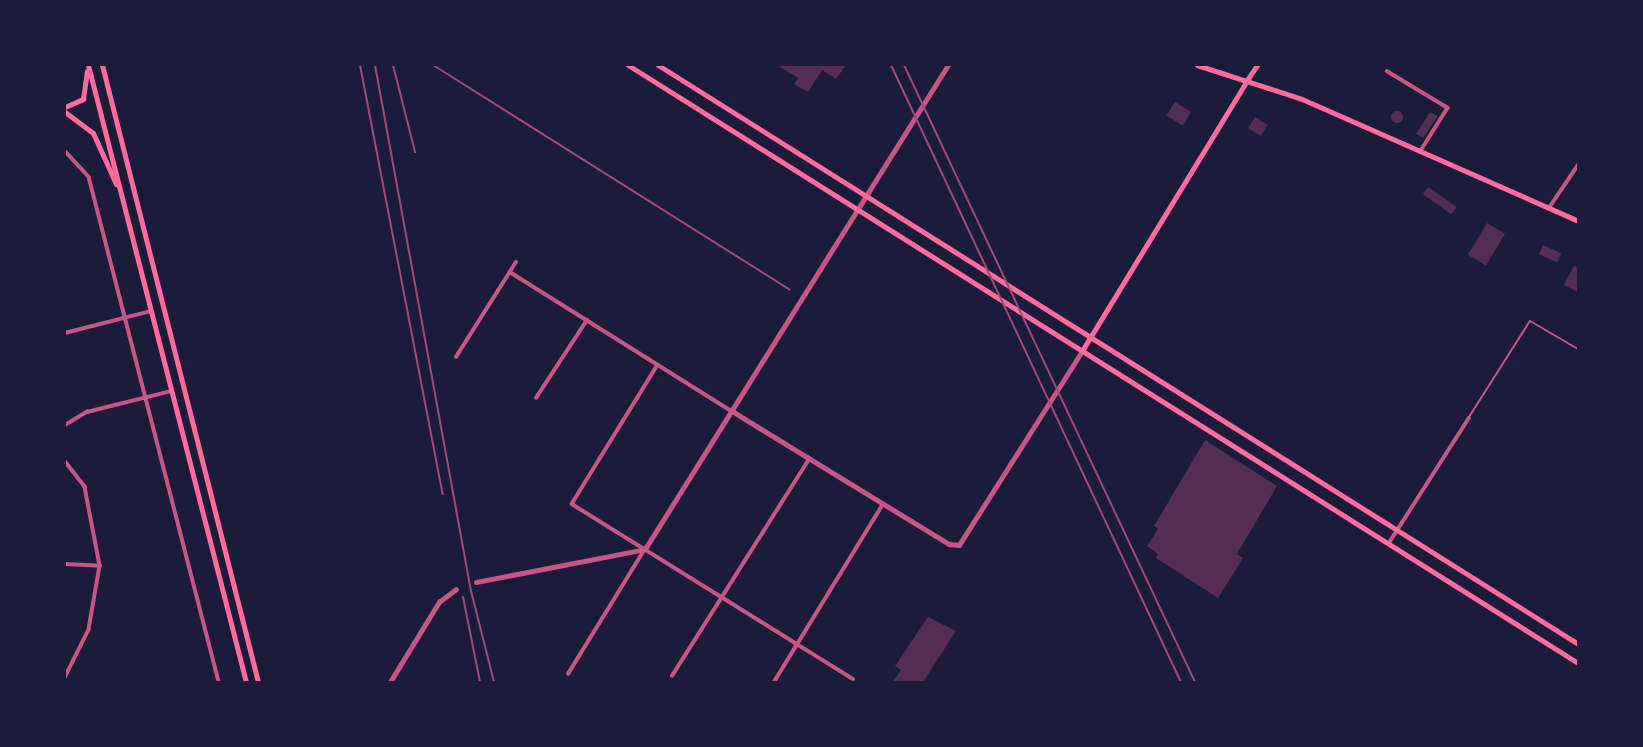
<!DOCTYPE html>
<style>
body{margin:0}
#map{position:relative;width:1643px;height:747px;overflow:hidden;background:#1b1b3a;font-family:Georgia,serif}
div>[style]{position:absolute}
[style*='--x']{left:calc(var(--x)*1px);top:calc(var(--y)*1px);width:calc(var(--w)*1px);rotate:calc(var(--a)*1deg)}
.building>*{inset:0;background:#542f53;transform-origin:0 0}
.round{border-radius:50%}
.service>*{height:2px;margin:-1px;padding:0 1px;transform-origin:1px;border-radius:1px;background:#c65784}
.minor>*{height:3.5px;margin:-1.75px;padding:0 1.75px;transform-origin:1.75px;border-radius:1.75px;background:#c65784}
.tertiary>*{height:4.5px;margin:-2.25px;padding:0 2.25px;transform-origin:2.25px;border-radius:2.25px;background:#c65784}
.secondary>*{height:4.5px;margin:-2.25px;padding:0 2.25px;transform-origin:2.25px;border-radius:2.25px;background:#ff6b9d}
.primary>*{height:5px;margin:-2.5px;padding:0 2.5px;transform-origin:2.5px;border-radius:2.5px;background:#ff6b9d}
.rail>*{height:2px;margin:-1px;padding:0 1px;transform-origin:1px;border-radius:1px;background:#a44b75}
span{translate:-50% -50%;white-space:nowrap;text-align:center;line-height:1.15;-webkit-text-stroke:6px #1b1b3a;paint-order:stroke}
.frame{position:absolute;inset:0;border:66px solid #1b1b3a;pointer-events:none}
</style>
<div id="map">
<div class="building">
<div style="clip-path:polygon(777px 65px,846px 65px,836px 79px,822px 70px,808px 92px,794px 84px,798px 78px)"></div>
<div style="left:1175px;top:102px;width:19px;height:16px;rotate:32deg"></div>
<div class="round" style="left:1391px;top:111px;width:12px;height:12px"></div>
<div style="clip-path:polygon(1430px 112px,1438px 116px,1423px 138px,1416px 134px)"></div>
<div style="left:1255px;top:117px;width:15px;height:13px;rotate:32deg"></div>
<div style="left:1428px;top:187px;width:35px;height:9px;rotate:35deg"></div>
<div style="left:1487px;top:223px;width:21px;height:37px;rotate:31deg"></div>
<div style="left:1543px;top:245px;width:20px;height:10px;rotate:24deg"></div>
<div style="clip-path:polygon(1574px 266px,1578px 268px,1578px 292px,1564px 285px)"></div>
<div style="clip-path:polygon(1205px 440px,1277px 486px,1237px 554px,1243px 558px,1218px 598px,1156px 558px,1158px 554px,1147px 546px,1158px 529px,1154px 526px)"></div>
<div style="clip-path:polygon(928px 617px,956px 631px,923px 682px,893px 682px,901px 670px,895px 666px)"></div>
</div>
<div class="service">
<div style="--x:1469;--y:417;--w:114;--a:-57.6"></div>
<div style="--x:1530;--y:321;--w:56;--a:30.3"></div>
</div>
<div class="minor">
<div style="--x:1387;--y:71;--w:71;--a:31.2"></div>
<div style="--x:1448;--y:108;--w:51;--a:122.1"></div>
<div style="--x:65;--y:151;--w:35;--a:47"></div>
<div style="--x:89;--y:177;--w:521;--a:75.56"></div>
<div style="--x:1549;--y:208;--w:52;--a:-56"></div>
<div style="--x:510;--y:272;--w:262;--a:32.1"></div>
<div style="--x:65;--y:333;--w:89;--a:-14.3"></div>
<div style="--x:456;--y:357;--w:112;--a:-57.7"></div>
<div style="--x:658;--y:365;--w:163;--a:121.7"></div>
<div style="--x:572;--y:504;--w:331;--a:31.9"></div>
<div style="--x:536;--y:398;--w:93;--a:-56.8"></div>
<div style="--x:65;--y:425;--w:26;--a:-31"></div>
<div style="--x:87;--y:412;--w:87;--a:-14"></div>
<div style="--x:65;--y:461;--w:33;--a:52"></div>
<div style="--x:85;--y:487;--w:80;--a:79.2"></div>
<div style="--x:100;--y:566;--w:65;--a:99.8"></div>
<div style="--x:89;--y:630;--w:54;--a:116.6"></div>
<div style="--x:1389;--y:543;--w:148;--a:-57.4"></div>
<div style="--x:65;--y:564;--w:35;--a:3"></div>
<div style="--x:568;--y:674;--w:147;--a:-58.4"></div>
<div style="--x:672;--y:676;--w:257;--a:-57.7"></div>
<div style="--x:774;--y:682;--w:209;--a:-58.5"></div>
</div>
<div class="tertiary">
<div style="--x:732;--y:411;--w:255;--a:31.5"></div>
<div style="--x:949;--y:544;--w:10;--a:6"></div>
<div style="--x:959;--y:545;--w:230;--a:-57.6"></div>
<div style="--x:476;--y:582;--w:172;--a:-11"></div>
<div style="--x:645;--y:549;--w:571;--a:-57.95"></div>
<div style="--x:390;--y:682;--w:94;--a:-58.5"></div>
<div style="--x:439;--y:602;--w:21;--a:-37"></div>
</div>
<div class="secondary">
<div style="--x:1082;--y:351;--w:316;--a:-58.6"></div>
</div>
<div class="primary">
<div style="--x:88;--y:65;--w:637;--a:75.64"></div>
<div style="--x:102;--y:65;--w:636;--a:75.81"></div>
<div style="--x:628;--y:65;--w:1123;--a:32.19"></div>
<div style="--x:658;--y:65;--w:1087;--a:32.18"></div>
<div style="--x:1197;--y:65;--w:110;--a:17.9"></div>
<div style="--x:1302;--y:99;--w:302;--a:23.8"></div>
<div style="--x:1247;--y:80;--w:18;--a:-56"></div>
<div style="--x:65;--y:107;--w:20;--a:-24"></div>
<div style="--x:83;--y:99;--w:28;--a:-82"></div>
<div style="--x:65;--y:112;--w:35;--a:37"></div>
<div style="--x:93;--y:133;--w:56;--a:65.7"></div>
</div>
<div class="rail">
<div style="--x:360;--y:65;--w:437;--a:79.1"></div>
<div style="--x:375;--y:65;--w:535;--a:79.66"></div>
<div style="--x:471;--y:591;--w:94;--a:75.8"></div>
<div style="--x:393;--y:65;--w:90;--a:75.8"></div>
<div style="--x:433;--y:65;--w:421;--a:32.2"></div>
<div style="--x:891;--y:65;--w:682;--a:64.83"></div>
<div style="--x:904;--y:65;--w:682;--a:64.75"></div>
<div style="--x:463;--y:597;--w:87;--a:78.7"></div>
</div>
<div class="frame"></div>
</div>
